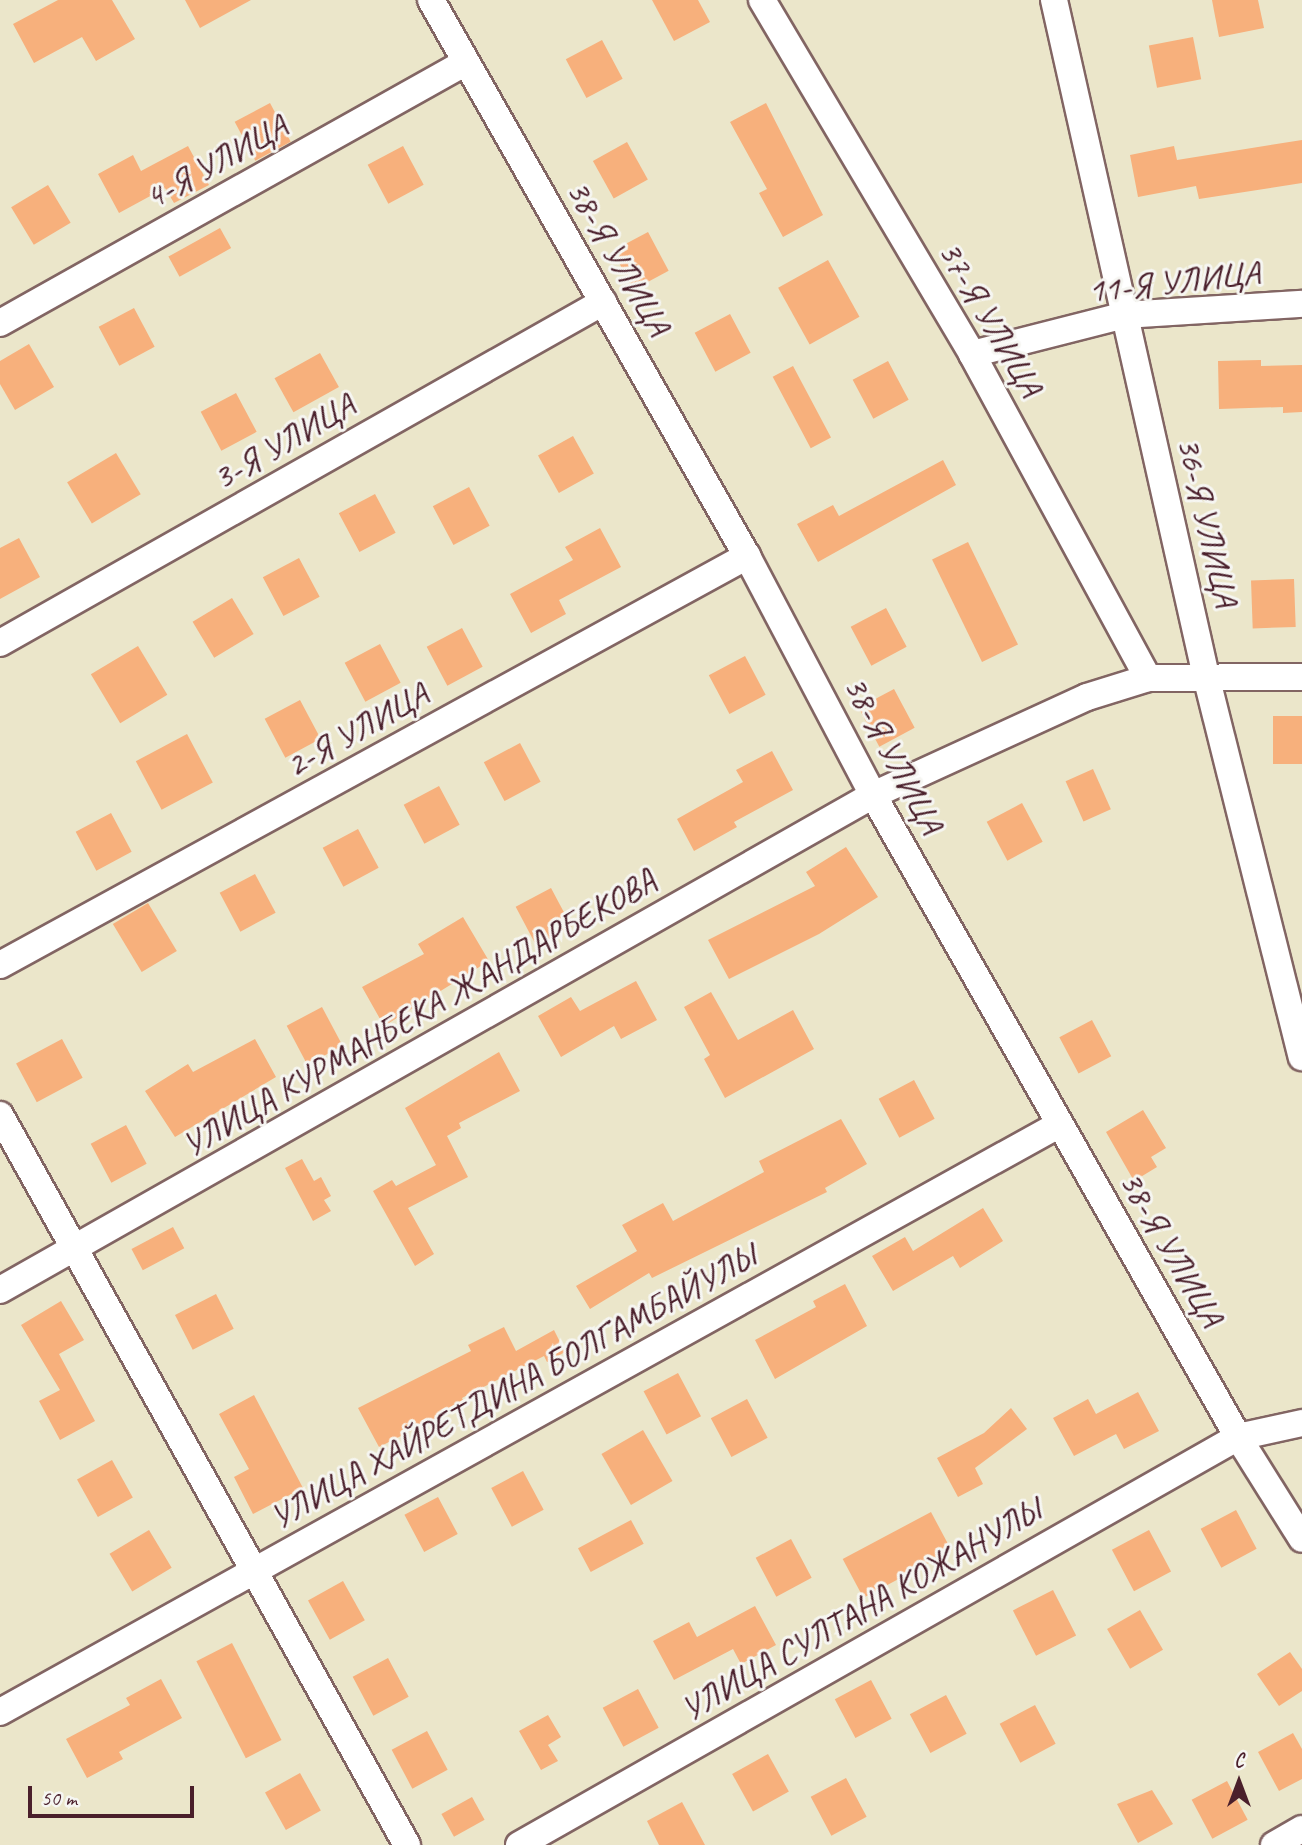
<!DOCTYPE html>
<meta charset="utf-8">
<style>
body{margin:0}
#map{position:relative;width:1302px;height:1845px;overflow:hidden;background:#ebe6ca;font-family:Caveat,sans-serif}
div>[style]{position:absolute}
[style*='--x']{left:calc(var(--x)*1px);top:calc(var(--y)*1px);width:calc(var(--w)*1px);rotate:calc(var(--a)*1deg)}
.building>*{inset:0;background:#f7b07c;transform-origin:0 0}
.roads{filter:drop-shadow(2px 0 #826563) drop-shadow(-2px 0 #826563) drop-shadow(0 2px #826563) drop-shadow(0 -2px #826563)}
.street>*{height:26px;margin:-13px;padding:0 13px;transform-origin:13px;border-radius:13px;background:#fff}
span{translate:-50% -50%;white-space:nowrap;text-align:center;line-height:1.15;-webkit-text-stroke:6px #f6f6f2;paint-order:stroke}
.street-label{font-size:35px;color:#4a1f2b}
.north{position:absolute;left:1204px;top:1747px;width:70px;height:70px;-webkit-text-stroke:5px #f6f6f2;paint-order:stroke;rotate:0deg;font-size:19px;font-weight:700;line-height:28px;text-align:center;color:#4a1f2b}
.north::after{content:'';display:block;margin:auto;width:24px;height:32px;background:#4a1f2b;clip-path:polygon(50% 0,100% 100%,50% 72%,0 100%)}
.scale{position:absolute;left:28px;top:1786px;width:166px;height:32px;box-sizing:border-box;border:4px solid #4a1f2b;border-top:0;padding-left:9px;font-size:21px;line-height:24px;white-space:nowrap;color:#4a1f2b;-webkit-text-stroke:5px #f6f6f2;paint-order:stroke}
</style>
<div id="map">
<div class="building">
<div style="clip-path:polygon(58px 0,112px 0,135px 39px,96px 61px,82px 37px,34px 63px,13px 24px)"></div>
<div style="clip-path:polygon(185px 0,251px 0,200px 28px)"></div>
<div style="clip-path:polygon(652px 0,698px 0,710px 22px,674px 41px)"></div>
<div style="clip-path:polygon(1212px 0,1258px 0,1264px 28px,1219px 37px)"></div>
<div style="left:1193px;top:37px;width:43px;height:45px;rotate:79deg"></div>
<div style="left:602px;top:40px;width:44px;height:41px;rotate:62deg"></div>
<div style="left:270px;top:103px;width:44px;height:40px;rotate:62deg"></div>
<div style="clip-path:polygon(766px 103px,823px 215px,783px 237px,759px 193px,767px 189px,730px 122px)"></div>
<div style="clip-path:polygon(1302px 140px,1302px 183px,1199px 199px,1196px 186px,1138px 197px,1130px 155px,1174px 146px,1177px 160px)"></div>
<div style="left:627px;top:142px;width:43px;height:39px;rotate:61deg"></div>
<div style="clip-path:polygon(188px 146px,209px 185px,174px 203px,165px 188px,119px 213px,98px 174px,133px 155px,141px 171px)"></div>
<div style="left:403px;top:146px;width:44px;height:40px;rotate:62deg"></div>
<div style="left:48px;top:185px;width:44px;height:43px;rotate:59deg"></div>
<div style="left:220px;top:228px;width:23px;height:59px;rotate:61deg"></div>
<div style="left:648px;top:232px;width:44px;height:40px;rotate:62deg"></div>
<div style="left:828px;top:260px;width:65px;height:57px;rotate:61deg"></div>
<div style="left:134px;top:308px;width:44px;height:40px;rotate:62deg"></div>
<div style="left:730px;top:314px;width:44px;height:40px;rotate:62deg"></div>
<div style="clip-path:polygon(29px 344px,54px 387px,15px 410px,0 384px,0 361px)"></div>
<div style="left:320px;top:353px;width:39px;height:52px;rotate:61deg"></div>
<div style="clip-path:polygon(1261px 360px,1261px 366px,1302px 365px,1302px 412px,1283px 413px,1283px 407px,1219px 409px,1218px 361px)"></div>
<div style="left:888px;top:361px;width:44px;height:40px;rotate:62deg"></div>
<div style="left:793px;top:366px;width:81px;height:23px;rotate:62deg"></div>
<div style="left:236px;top:393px;width:44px;height:40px;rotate:62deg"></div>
<div style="left:573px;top:436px;width:43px;height:40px;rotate:61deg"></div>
<div style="left:116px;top:453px;width:48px;height:57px;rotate:59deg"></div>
<div style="clip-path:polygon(943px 460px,956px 485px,818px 562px,797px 524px,833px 505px,839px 516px)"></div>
<div style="left:469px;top:487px;width:44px;height:41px;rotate:62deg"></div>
<div style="left:375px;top:494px;width:44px;height:41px;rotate:62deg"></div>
<div style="clip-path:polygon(600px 528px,621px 567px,559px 600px,566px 614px,531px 633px,510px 594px,573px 560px,565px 547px)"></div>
<div style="clip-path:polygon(19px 538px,40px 577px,0 599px,0 548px)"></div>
<div style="left:968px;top:542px;width:114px;height:40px;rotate:64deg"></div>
<div style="left:299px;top:558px;width:44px;height:41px;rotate:62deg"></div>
<div style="left:1294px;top:579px;width:48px;height:43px;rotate:88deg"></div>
<div style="left:232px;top:598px;width:42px;height:46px;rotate:59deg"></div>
<div style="left:886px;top:608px;width:44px;height:40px;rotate:62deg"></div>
<div style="left:462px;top:628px;width:44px;height:40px;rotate:62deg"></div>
<div style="left:380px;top:644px;width:44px;height:40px;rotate:62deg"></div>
<div style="left:138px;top:646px;width:57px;height:55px;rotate:59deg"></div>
<div style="left:745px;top:656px;width:44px;height:41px;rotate:62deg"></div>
<div style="left:894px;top:689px;width:44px;height:40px;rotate:62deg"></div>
<div style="left:300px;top:700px;width:44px;height:40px;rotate:62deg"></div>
<div style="left:1302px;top:716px;width:48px;height:29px;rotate:90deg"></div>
<div style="left:187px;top:734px;width:55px;height:58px;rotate:62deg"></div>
<div style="left:520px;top:743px;width:44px;height:41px;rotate:62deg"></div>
<div style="clip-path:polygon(772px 751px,793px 790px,734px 822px,737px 827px,694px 851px,677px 819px,743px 782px,736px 770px)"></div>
<div style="left:1093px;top:769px;width:44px;height:30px;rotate:66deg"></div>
<div style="left:439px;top:786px;width:44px;height:40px;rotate:62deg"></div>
<div style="left:1022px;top:803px;width:44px;height:40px;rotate:62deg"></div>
<div style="left:111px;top:813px;width:44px;height:40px;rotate:62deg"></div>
<div style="left:358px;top:829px;width:44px;height:40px;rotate:62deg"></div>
<div style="clip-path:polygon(846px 847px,878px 897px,819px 934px,729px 979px,708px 940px,815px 886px,806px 872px)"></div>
<div style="left:255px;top:874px;width:44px;height:40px;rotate:62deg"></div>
<div style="left:551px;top:888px;width:44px;height:40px;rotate:62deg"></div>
<div style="left:148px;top:903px;width:56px;height:41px;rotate:59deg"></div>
<div style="clip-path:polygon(463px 917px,489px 961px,384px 1026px,362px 987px,424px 954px,418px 944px)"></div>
<div style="clip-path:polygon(636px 981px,657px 1020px,621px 1039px,614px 1026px,561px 1057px,538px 1016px,571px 997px,580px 1011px)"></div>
<div style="clip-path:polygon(711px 992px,738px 1040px,793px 1010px,814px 1049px,725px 1098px,704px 1059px,710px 1055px,684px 1007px)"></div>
<div style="left:322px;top:1007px;width:44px;height:40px;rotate:62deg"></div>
<div style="left:1092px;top:1020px;width:41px;height:37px;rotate:62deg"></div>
<div style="left:62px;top:1039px;width:44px;height:52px;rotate:62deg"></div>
<div style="clip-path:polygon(255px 1039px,276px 1077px,175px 1137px,145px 1091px,188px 1064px,193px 1072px)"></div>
<div style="clip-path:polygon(499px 1052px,520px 1091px,459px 1123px,461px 1128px,447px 1136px,468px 1177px,408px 1208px,434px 1254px,415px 1266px,373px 1191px,392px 1180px,396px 1186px,436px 1165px,405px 1108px)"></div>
<div style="left:914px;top:1080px;width:44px;height:40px;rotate:62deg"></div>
<div style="clip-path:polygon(1143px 1110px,1166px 1148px,1151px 1157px,1157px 1167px,1134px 1181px,1106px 1132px)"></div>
<div style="clip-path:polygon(841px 1119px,867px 1164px,825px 1188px,827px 1192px,652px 1278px,649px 1273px,590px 1309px,576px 1286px,637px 1251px,622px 1225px,663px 1203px,673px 1221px,764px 1172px,759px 1161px)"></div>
<div style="left:126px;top:1125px;width:44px;height:40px;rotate:62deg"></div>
<div style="clip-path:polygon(302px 1159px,314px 1181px,321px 1177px,331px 1196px,324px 1200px,331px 1211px,313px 1221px,285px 1168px)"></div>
<div style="clip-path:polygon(983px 1208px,1003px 1241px,960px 1268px,953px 1256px,893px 1291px,872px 1256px,905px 1237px,913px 1251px)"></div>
<div style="left:173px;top:1227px;width:24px;height:47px;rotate:62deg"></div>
<div style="clip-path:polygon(845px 1284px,867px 1326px,775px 1379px,755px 1340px,816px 1307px,813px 1301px)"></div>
<div style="left:216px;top:1294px;width:39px;height:46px;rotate:63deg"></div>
<div style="clip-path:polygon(61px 1301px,84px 1340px,59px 1354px,95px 1421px,60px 1440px,39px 1401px,60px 1390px,21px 1325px)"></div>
<div style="clip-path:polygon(504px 1327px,516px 1351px,554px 1330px,565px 1352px,547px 1362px,544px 1356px,462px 1398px,465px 1404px,379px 1447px,358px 1408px,471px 1351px,468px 1345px)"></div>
<div style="left:678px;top:1373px;width:49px;height:39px;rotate:62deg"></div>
<div style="clip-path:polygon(1138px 1392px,1159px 1431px,1124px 1449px,1116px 1434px,1074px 1456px,1053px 1418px,1088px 1399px,1096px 1414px)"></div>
<div style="clip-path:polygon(254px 1395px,303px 1488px,253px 1514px,234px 1477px,249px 1469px,219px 1414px)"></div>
<div style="left:747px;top:1399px;width:44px;height:41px;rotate:62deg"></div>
<div style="clip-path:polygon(1011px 1408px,1027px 1429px,975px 1468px,983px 1484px,958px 1497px,937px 1458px,984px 1433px)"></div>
<div style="left:643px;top:1430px;width:59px;height:48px;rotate:60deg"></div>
<div style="left:112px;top:1460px;width:43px;height:40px;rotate:61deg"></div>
<div style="left:523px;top:1471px;width:44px;height:36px;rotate:62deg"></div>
<div style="left:438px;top:1497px;width:42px;height:38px;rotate:62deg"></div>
<div style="left:1236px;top:1510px;width:44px;height:40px;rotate:62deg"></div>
<div style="left:931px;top:1512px;width:44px;height:100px;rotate:62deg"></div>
<div style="left:631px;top:1520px;width:27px;height:60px;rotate:62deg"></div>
<div style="left:149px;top:1530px;width:44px;height:46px;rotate:59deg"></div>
<div style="left:1149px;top:1530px;width:47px;height:42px;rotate:62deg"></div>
<div style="left:791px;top:1539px;width:44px;height:40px;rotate:62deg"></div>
<div style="left:343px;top:1581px;width:45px;height:40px;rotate:61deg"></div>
<div style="left:1053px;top:1590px;width:51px;height:45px;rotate:63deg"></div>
<div style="clip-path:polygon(755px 1606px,776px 1645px,741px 1664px,733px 1649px,674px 1680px,653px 1641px,689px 1622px,697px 1637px)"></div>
<div style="left:1140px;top:1610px;width:46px;height:38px;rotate:60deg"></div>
<div style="left:232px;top:1643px;width:109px;height:40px;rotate:63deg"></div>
<div style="clip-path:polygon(1290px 1652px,1302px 1669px,1302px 1691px,1279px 1706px,1257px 1674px)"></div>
<div style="left:388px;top:1658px;width:44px;height:40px;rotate:62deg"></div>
<div style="clip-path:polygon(161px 1679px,182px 1718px,119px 1752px,123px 1759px,87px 1778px,66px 1739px,130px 1705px,126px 1698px)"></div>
<div style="left:871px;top:1680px;width:44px;height:41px;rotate:62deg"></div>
<div style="left:638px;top:1689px;width:44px;height:40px;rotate:62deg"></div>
<div style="left:946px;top:1695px;width:44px;height:41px;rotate:62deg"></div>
<div style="left:1035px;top:1705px;width:44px;height:40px;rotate:62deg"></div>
<div style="clip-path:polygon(548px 1715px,561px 1737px,548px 1745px,558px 1761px,541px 1770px,519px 1731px)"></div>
<div style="left:427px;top:1731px;width:44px;height:40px;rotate:62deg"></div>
<div style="clip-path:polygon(1293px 1733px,1302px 1749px,1302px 1779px,1279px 1791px,1258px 1752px)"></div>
<div style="left:768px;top:1754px;width:43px;height:41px;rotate:61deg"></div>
<div style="left:300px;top:1773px;width:43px;height:40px;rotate:61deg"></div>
<div style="left:846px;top:1778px;width:44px;height:40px;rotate:62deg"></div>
<div style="left:1227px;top:1781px;width:44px;height:40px;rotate:62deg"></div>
<div style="clip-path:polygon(1152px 1790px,1173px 1824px,1138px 1843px,1117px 1804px)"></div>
<div style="left:472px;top:1797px;width:26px;height:35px;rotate:61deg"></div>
<div style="clip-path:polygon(682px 1802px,705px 1845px,659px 1845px,647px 1821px)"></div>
</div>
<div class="roads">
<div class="street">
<div style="--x:431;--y:0;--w:640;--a:60.39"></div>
<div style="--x:747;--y:556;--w:270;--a:62.2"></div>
<div style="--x:873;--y:795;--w:739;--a:60.38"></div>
<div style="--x:1238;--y:1437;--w:120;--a:57.9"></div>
<div style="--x:762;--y:0;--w:412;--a:59.3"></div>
<div style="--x:972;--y:354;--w:369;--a:61.5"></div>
<div style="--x:1054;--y:0;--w:693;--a:77.33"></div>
<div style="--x:1206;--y:676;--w:393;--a:75.9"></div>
<div style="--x:0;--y:323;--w:534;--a:-29.25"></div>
<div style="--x:972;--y:354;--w:158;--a:-14.3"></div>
<div style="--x:1125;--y:315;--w:177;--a:-3.6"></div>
<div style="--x:0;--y:643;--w:693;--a:-29.49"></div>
<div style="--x:0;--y:965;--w:852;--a:-28.7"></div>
<div style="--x:0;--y:1115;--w:836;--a:60.86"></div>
<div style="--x:0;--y:1290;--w:1004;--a:-29.55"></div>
<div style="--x:873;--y:795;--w:235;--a:-24.6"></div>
<div style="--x:1087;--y:697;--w:64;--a:-17.3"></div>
<div style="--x:1148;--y:678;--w:154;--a:-0.4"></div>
<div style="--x:0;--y:1712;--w:1212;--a:-29.02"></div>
<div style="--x:519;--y:1845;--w:827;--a:-29.57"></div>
<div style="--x:1238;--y:1437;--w:66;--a:-12.3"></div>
<div style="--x:1274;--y:1845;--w:32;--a:-30"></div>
</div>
</div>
<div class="street-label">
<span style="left:216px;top:162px;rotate:-29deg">4-Я УЛИЦА</span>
<span style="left:618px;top:258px;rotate:60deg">38-Я УЛИЦА</span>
<span style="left:1174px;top:282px;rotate:-6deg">11-Я УЛИЦА</span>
<span style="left:990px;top:319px;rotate:60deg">37-Я УЛИЦА</span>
<span style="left:284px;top:442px;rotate:-30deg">3-Я УЛИЦА</span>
<span style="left:1207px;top:522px;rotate:77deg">36-Я УЛИЦА</span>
<span style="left:357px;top:730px;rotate:-29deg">2-Я УЛИЦА</span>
<span style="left:893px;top:755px;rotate:62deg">38-Я УЛИЦА</span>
<span style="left:419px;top:1013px;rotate:-30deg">УЛИЦА КУРМАНБЕКА ЖАНДАРБЕКОВА</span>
<span style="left:1171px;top:1249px;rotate:60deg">38-Я УЛИЦА</span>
<span style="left:513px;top:1387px;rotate:-29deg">УЛИЦА ХАЙРЕТДИНА БОЛГАМБАЙУЛЫ</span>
<span style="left:861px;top:1610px;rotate:-30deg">УЛИЦА СУЛТАНА КОЖАНУЛЫ</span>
</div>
<div class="north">С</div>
<div class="scale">50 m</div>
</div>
